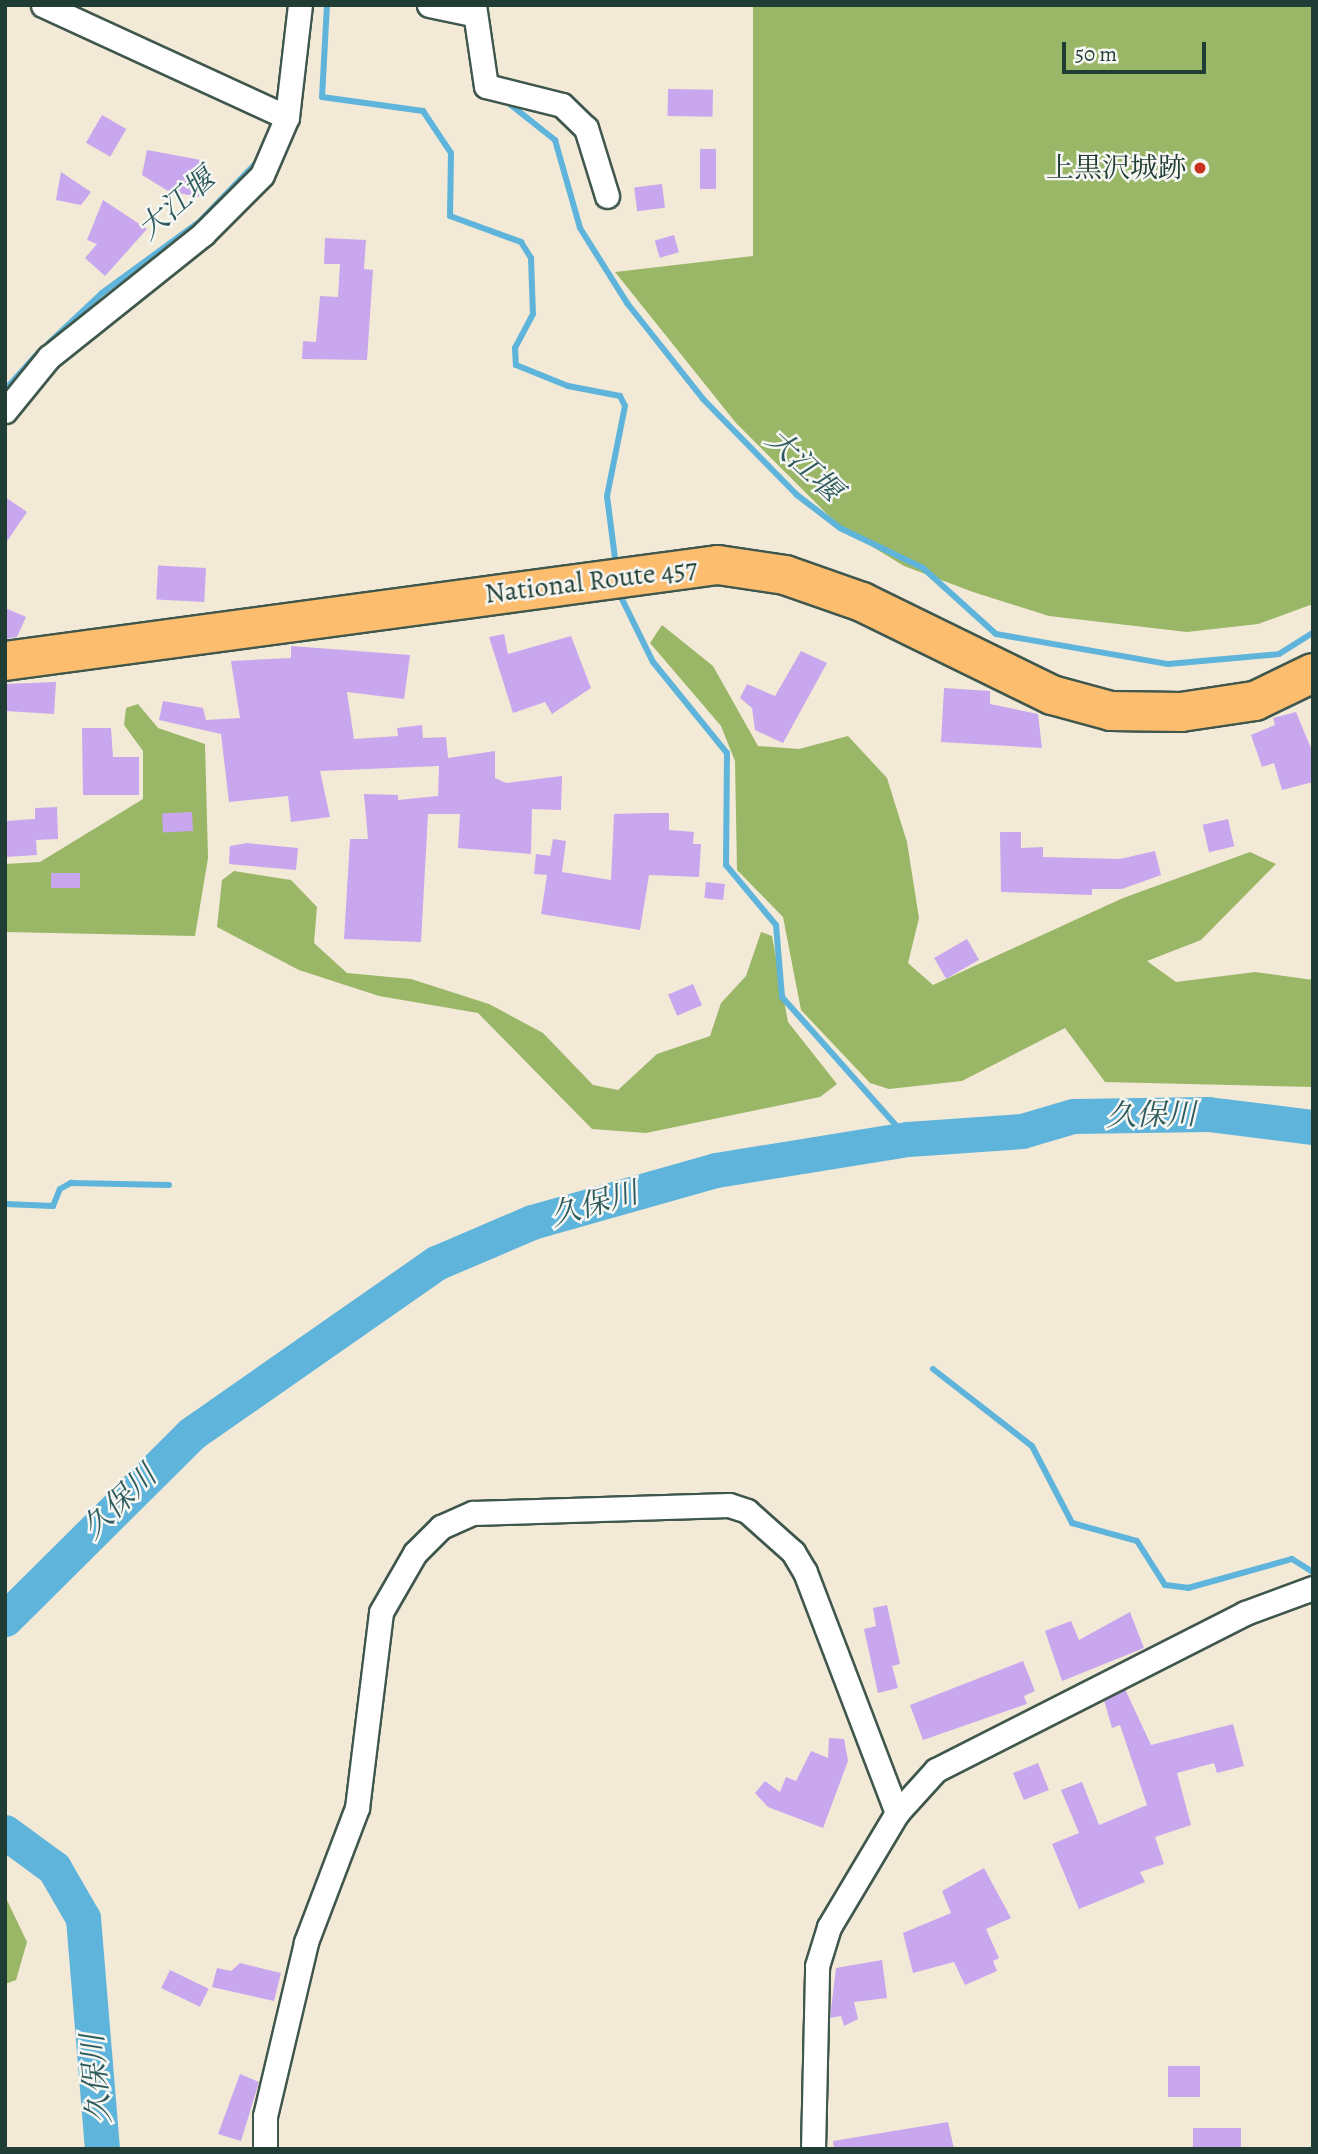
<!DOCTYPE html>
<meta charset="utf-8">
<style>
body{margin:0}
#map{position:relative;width:1318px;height:2154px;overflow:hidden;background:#f3e9d7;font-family:Alegreya,"Noto Serif JP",serif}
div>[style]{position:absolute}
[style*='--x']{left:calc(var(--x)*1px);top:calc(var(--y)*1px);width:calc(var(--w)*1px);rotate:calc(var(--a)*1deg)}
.forest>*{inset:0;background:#9ab667}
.stream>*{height:6px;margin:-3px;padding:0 3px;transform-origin:3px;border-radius:3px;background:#5fb4db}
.river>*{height:35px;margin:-17.5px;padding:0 17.5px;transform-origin:17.5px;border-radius:17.5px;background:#5fb4db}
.building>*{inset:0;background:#c8a7ee;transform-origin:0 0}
.roads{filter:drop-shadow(2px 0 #3f574c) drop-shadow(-2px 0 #3f574c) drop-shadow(0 2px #3f574c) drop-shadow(0 -2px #3f574c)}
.street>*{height:23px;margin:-11.5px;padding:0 11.5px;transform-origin:11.5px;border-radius:11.5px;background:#fff}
.highway>*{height:38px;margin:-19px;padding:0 19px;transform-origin:19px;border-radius:19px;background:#fcbd6f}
.dots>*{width:19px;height:19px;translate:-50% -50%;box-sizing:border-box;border:4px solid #f6f6f2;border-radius:50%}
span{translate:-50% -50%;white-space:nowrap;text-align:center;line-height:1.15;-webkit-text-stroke:5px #f6f6f2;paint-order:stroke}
.poi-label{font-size:28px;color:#1f3d34}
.right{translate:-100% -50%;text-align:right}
.street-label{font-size:28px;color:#1f3d34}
.water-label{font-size:30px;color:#2f5b5e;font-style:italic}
.frame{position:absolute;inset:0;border:7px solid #1f3d34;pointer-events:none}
.scale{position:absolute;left:1062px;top:42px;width:144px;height:32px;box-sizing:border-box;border:4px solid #1f3d34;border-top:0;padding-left:9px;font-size:21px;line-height:24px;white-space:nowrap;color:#1f3d34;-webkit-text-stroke:5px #f6f6f2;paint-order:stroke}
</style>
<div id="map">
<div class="forest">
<div style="clip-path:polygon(753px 5px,1313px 5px,1313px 604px,1258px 624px,1187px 632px,1049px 616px,973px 592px,904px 566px,840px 527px,736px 423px,615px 272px,753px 256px)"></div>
<div style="clip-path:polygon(662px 625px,713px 666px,758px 746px,799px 749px,848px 736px,887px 778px,907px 842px,919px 918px,908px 963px,933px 985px,1123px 898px,1250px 852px,1276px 864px,1201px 940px,1147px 961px,1176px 982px,1255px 972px,1313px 980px,1313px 1087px,1105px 1082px,1065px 1028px,962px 1081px,889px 1089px,870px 1083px,801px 1010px,783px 917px,737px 870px,735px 761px,721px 726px,650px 643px)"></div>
<div style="clip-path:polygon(138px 704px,158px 728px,205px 744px,208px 858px,195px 936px,5px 932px,5px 864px,40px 862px,143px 799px,143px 751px,124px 725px,126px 708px)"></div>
<div style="clip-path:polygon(234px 871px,291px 880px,317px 907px,314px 943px,347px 973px,411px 979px,489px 1004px,543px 1033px,593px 1085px,618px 1090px,657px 1054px,710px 1036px,721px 1003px,746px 976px,761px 932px,772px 936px,788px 1022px,837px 1084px,820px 1097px,646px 1133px,592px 1129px,478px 1013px,379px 996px,299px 970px,217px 927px,222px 880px)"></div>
<div style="clip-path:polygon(5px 1896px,27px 1942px,16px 1980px,5px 1984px)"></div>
</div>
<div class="stream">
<div style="--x:327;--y:5;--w:92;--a:93.1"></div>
<div style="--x:322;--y:97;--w:102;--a:7.9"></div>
<div style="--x:423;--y:111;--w:50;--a:56.3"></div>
<div style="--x:451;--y:153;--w:63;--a:90.9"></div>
<div style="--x:450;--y:216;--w:76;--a:20.1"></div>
<div style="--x:521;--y:242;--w:19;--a:58"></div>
<div style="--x:531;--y:258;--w:56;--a:88"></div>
<div style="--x:533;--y:314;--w:38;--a:118"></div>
<div style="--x:515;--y:348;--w:17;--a:87"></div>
<div style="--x:516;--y:365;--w:56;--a:22"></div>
<div style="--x:568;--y:386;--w:53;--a:10.9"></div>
<div style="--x:620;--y:396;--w:11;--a:63"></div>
<div style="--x:625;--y:406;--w:92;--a:101.3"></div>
<div style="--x:607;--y:496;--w:71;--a:82.7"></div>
<div style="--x:502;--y:98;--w:68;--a:38.4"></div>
<div style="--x:555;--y:140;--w:91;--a:74.1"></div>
<div style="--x:580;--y:228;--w:89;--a:57.9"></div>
<div style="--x:627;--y:303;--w:122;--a:51.6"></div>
<div style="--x:703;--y:399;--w:134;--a:45.6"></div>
<div style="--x:797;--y:495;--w:54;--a:37.5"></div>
<div style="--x:840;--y:528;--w:92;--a:25.7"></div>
<div style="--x:923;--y:568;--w:98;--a:42.1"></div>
<div style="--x:996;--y:634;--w:175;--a:9.9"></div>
<div style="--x:1168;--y:664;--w:111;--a:-5.1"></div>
<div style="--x:1279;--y:654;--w:40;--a:-32"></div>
<div style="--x:49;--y:343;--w:73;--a:-43.3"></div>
<div style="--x:102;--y:293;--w:120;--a:-36.2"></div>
<div style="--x:199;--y:222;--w:86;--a:-45.9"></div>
<div style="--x:5;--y:390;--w:50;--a:-48.3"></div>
<div style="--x:618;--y:591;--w:79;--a:63.8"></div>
<div style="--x:653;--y:662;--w:117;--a:50.9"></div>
<div style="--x:727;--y:753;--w:112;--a:90.5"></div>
<div style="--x:726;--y:865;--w:78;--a:50.2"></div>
<div style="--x:776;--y:925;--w:72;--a:85.2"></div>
<div style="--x:782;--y:997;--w:190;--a:48.4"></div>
<div style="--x:5;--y:1204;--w:48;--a:2.4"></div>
<div style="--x:53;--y:1206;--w:18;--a:-68"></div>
<div style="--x:60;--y:1189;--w:13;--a:-29"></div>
<div style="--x:71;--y:1183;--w:98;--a:1.2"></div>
<div style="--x:933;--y:1369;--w:125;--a:37.9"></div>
<div style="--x:1032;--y:1446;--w:87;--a:62.5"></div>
<div style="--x:1072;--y:1523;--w:67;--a:15.5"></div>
<div style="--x:1137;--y:1541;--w:52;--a:57.5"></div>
<div style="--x:1165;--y:1585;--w:23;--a:7"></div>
<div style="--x:1188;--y:1588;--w:108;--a:-15.6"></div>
<div style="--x:1292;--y:1559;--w:25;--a:32"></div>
</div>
<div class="river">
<div style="--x:5;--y:1619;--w:262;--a:-44.8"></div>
<div style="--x:191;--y:1434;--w:299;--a:-34.9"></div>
<div style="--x:436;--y:1263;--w:104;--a:-23.1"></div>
<div style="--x:532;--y:1222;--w:191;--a:-15.8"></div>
<div style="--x:716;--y:1170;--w:194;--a:-9.2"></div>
<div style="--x:908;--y:1139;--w:114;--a:-4"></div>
<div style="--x:1022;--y:1131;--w:53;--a:-16.4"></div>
<div style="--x:1073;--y:1116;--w:135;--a:-0.8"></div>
<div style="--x:1208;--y:1114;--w:106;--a:7.1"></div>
<div style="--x:5;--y:1832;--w:61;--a:36.3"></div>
<div style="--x:54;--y:1868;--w:58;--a:59.9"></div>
<div style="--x:83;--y:1918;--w:232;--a:85.3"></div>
</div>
<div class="building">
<div style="left:668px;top:89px;width:45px;height:27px;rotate:1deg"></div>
<div style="left:102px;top:115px;width:28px;height:32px;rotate:30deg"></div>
<div style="left:700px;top:149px;width:16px;height:40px"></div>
<div style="clip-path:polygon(147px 150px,206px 161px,199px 197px,168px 191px,142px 175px)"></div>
<div style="clip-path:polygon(61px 172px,91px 192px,81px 205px,56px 200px)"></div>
<div style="left:662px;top:184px;width:24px;height:28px;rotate:83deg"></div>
<div style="clip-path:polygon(103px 200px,147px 229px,105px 276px,85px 258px,97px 244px,87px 240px)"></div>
<div style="left:674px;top:235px;width:18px;height:20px;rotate:74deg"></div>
<div style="clip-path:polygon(325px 238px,366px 240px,364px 269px,373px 270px,367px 360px,302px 359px,303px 341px,316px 342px,320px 296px,338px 297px,340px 264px,324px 264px)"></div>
<div style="clip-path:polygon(5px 497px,27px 512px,5px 544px)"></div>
<div style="left:206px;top:568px;width:34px;height:48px;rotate:93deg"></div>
<div style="clip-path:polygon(5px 608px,26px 617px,17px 637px,5px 639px)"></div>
<div style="clip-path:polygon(504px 634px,508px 654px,571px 636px,591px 688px,552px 714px,545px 702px,513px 713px,489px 637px)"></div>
<div style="clip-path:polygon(291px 646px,410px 655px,404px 699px,347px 692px,354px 739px,398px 736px,397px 728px,422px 725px,423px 738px,446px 737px,448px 758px,495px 751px,495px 778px,506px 783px,562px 776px,561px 810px,532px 809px,531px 854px,458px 848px,460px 814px,428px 814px,421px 942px,344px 939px,350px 839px,368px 839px,364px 794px,398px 795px,398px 800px,438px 796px,439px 766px,320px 771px,330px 817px,291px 822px,288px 796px,229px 802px,221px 734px,159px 720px,163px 701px,203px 708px,206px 720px,240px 718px,231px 661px,291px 658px)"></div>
<div style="clip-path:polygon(801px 651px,827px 663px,783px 743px,755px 730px,752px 708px,740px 698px,747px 684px,775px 696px)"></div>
<div style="clip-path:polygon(56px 682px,54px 714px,5px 711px,5px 684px)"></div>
<div style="clip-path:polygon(944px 688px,990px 691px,990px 704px,1038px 714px,1042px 748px,941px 742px)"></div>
<div style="clip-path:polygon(1296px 712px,1313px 753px,1313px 782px,1282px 790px,1274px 763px,1262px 767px,1251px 735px,1275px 725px,1273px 718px)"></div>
<div style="clip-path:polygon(82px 728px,111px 728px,113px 757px,139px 757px,139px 795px,83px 795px)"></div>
<div style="clip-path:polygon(57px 807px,58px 839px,36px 840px,37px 855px,5px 857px,5px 821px,35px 819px,35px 808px)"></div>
<div style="left:192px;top:812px;width:19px;height:30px;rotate:87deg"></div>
<div style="clip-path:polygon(648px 813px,669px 813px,669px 830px,694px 832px,693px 844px,701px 844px,699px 877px,649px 875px,640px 930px,541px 914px,547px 875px,534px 874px,536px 854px,550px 856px,553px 839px,566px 841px,562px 872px,611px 880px,614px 814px)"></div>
<div style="left:1228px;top:819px;width:28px;height:26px;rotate:77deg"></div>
<div style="clip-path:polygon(1000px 832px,1021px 832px,1021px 848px,1043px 847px,1043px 857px,1120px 859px,1155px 851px,1161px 875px,1122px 889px,1092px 889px,1092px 895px,1001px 892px)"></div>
<div style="clip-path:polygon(247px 843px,298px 848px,296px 870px,229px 864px,230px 846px)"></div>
<div style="left:80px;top:873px;width:15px;height:29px;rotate:90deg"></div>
<div style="left:706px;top:882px;width:19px;height:16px;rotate:6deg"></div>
<div style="left:967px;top:939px;width:24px;height:38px;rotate:60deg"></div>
<div style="left:693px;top:984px;width:23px;height:27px;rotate:67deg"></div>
<div style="clip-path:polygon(887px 1605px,900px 1664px,892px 1666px,898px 1688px,878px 1693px,864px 1629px,876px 1626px,873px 1608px)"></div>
<div style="clip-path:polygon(1130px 1612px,1144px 1648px,1062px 1681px,1045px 1631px,1071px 1621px,1079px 1640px)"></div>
<div style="clip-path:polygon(1023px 1661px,1035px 1691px,1024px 1696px,1027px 1704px,923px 1740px,910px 1705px)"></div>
<div style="clip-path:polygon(1125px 1689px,1151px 1745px,1233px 1724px,1244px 1766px,1217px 1773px,1214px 1763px,1177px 1773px,1191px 1825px,1155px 1837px,1164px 1864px,1140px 1872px,1145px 1882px,1079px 1909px,1052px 1844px,1079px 1833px,1061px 1790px,1082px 1782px,1099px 1825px,1147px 1805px,1120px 1725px,1112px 1728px,1104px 1700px)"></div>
<div style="clip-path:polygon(829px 1738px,844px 1739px,848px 1761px,823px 1828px,768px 1807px,755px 1793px,765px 1781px,780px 1792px,786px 1777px,796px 1781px,811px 1751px,828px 1758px)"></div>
<div style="left:1038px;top:1763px;width:29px;height:27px;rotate:68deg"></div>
<div style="clip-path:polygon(984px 1868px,1011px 1918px,986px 1929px,999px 1958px,993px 1961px,997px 1971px,965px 1985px,954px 1962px,913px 1973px,903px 1933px,951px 1913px,942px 1891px)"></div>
<div style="clip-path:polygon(882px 1960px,887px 1998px,854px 2002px,858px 2019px,844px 2026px,841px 2016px,830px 2018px,836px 1968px)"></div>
<div style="clip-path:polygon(240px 1963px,281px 1973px,274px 2001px,212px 1987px,217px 1968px,231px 1971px)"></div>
<div style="left:170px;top:1970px;width:43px;height:20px;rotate:26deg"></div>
<div style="left:1168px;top:2066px;width:32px;height:31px"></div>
<div style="clip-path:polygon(240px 2074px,259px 2082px,241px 2141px,218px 2134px)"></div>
<div style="clip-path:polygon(948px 2122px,954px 2149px,834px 2149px,833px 2141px)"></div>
<div style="left:1241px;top:2128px;width:21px;height:48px;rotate:90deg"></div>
</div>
<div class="roads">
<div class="street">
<div style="--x:43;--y:5;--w:268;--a:24.7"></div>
<div style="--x:429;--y:5;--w:44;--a:11.8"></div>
<div style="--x:474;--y:5;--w:82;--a:81.6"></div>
<div style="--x:486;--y:86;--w:78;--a:14"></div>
<div style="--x:562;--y:105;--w:33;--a:44"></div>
<div style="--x:586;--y:128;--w:71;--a:72.8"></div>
<div style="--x:5;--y:411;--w:70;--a:-50.8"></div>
<div style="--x:49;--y:357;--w:197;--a:-38.6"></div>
<div style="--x:203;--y:234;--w:83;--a:-45"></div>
<div style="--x:262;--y:175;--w:63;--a:-66.7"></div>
<div style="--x:287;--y:117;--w:113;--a:-83.4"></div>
<div style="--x:265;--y:2149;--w:33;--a:-90"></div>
<div style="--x:265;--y:2116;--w:179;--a:-76.7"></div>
<div style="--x:306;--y:1942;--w:143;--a:-69.2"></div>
<div style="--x:357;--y:1808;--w:197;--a:-83"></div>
<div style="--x:381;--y:1612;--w:68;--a:-60"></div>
<div style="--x:415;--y:1553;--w:37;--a:-45"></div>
<div style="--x:441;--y:1527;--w:35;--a:-24"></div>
<div style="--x:473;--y:1513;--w:256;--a:-1.8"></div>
<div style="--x:729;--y:1505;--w:19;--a:18"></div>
<div style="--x:747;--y:1511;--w:62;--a:41.7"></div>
<div style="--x:793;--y:1552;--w:23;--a:59"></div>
<div style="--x:805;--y:1572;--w:258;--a:69.1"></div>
<div style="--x:813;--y:2149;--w:183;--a:-88.7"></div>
<div style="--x:817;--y:1966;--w:41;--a:-72.9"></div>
<div style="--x:829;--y:1927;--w:133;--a:-59.2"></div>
<div style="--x:897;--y:1813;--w:58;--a:-47.8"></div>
<div style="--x:936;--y:1770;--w:347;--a:-26.9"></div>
<div style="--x:1245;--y:1613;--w:72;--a:-20.2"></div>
</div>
<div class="highway">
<div style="--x:5;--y:661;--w:719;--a:-7.67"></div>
<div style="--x:718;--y:565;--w:68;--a:8.5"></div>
<div style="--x:785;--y:575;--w:82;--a:19.3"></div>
<div style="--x:862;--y:602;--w:212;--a:26.1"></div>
<div style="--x:1052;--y:695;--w:61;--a:15.2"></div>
<div style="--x:1111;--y:711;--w:70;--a:0.8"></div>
<div style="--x:1181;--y:712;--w:75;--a:-8.5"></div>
<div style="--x:1255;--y:701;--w:64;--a:-25.8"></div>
</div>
</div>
<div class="dots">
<div style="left:1200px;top:168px;background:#c8321e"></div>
</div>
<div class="poi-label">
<span class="right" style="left:1186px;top:168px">上黒沢城跡</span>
</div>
<div class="street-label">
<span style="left:591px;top:581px;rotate:-7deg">National Route 457</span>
</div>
<div class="water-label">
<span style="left:176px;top:204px;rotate:-41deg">大江堰</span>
<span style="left:804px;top:465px;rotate:43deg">大江堰</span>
<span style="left:1151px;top:1115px;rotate:-1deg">久保川</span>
<span style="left:594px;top:1204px;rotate:-16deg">久保川</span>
<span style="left:119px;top:1502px;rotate:-44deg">久保川</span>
<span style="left:96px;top:2079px;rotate:-95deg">久保川</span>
</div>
<div class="frame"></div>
<div class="scale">50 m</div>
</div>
